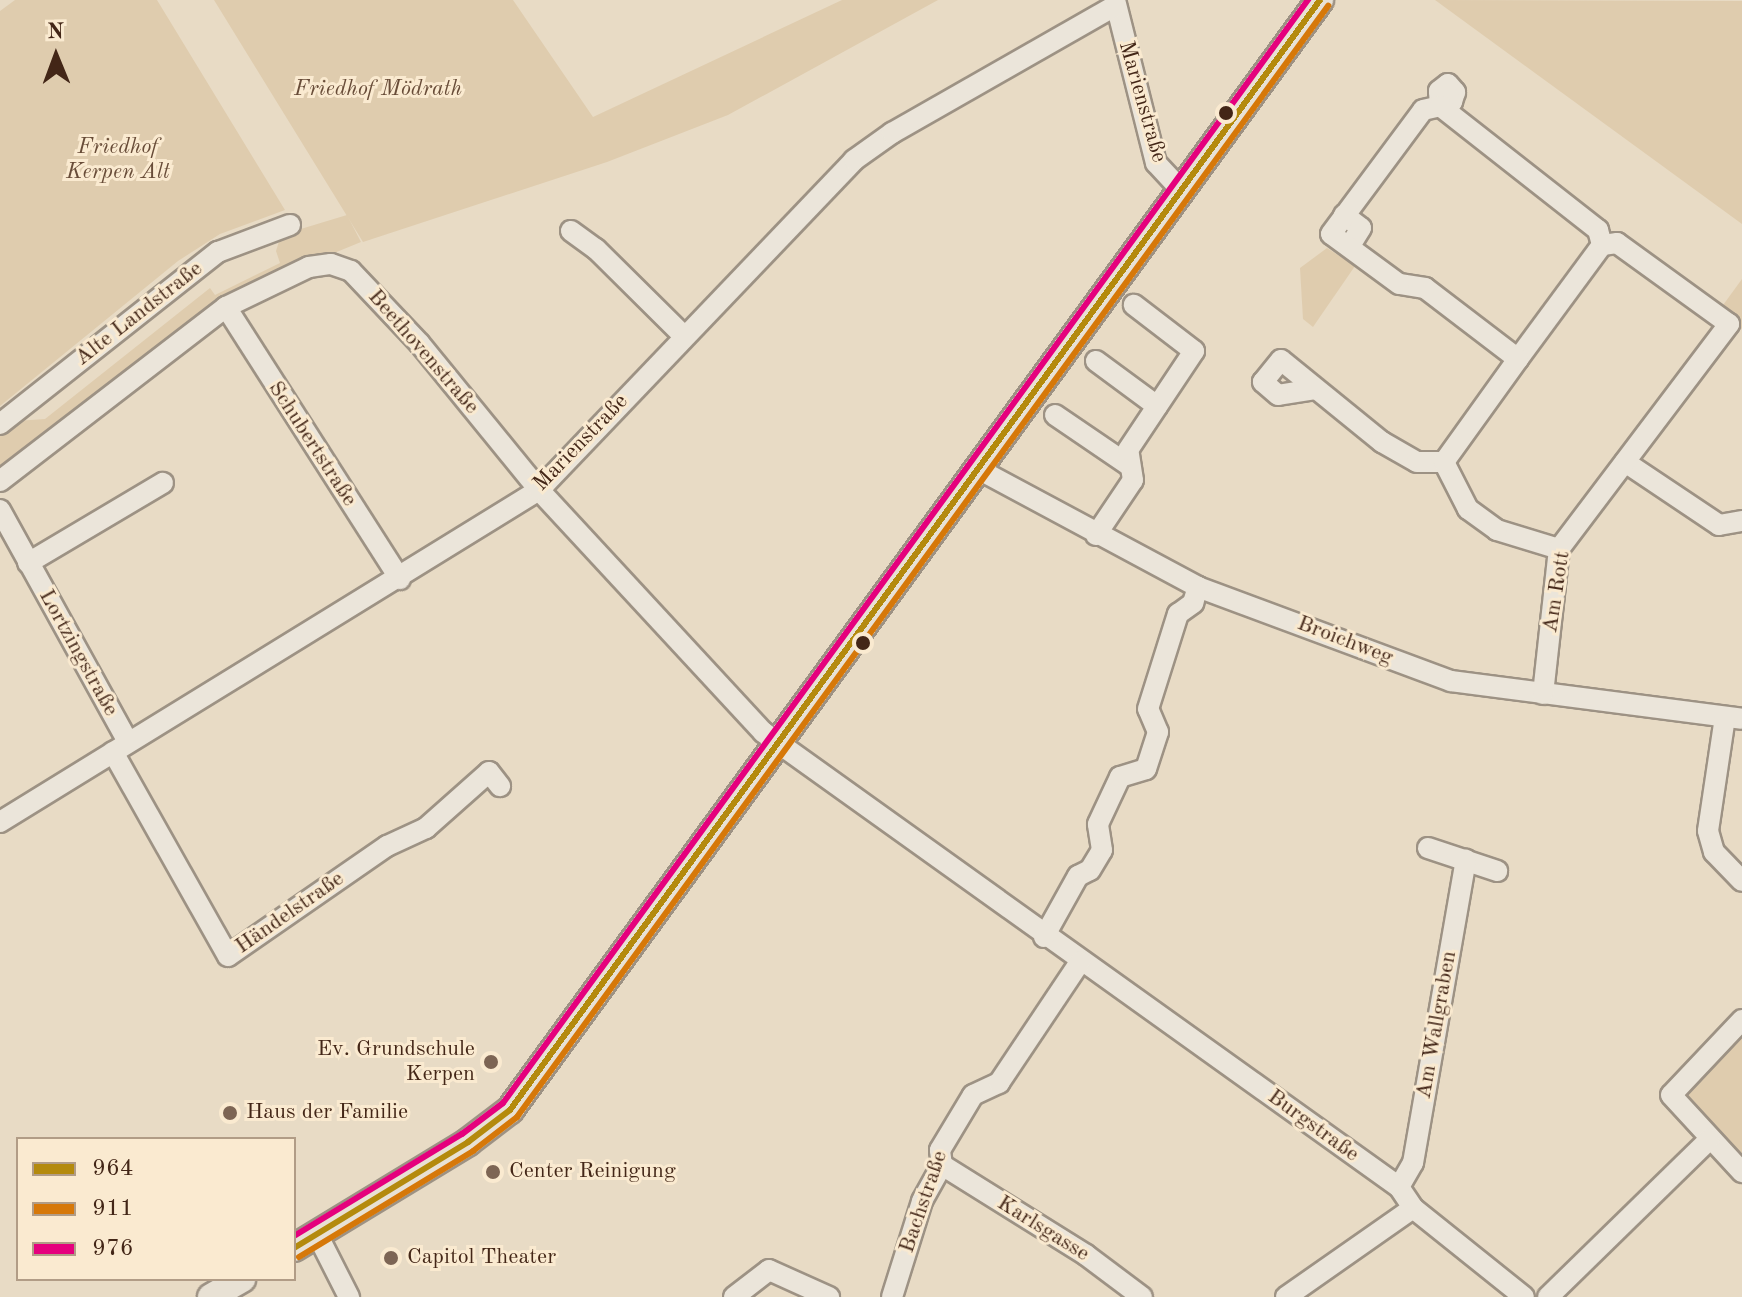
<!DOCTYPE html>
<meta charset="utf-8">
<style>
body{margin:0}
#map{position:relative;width:1742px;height:1297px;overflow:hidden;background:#e8dbc5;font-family:"Old Standard TT",serif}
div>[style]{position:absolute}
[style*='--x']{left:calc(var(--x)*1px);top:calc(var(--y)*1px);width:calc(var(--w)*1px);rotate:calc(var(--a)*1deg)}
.green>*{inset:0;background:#dfccae}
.roads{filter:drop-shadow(2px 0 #9d9284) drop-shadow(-2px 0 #9d9284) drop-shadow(0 2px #9d9284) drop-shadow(0 -2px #9d9284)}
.minor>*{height:20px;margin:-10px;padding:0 10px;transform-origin:10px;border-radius:10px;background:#ebe5da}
.major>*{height:26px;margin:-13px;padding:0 13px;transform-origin:13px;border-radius:13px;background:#e8e1d4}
.bus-1>*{height:6px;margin:-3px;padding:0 3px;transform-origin:3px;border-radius:3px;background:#b48a0d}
.bus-2>*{height:6px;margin:-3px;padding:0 3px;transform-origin:3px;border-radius:3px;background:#d67809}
.bus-3>*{height:6px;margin:-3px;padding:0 3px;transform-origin:3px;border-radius:3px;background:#e5007d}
.dots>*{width:22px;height:22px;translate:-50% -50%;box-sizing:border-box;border:4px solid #faead0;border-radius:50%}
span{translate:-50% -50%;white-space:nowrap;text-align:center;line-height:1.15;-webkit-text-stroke:6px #faead0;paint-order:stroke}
.park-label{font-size:22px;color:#684c38;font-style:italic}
.street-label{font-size:22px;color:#432617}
.poi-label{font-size:22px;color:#432617}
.right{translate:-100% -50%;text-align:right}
.left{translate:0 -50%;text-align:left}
.legend{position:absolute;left:16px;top:1137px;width:280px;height:144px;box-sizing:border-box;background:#faead0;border:2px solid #b19c86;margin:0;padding:10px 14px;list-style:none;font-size:24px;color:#432617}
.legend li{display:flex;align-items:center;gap:16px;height:40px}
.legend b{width:40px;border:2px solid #b19c86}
.north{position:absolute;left:16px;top:16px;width:80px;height:80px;-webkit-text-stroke:6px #faead0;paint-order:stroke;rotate:359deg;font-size:22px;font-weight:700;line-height:32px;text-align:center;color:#432617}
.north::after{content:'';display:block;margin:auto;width:28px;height:36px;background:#432617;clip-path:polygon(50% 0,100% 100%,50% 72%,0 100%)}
</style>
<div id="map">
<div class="green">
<div style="clip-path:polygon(15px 0,157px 0,285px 210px,220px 234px,178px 261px,0 406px,0 11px)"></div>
<div style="clip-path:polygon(214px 0,513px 0,593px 117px,842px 0,938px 0,728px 115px,607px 162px,363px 242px)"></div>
<div style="clip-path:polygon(1435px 0,1742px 1px,1742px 224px)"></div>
<div style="clip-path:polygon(347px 215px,361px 242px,217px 301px,0 471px,0 431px,16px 421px,45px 419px,210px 288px,215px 295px,280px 263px,276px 251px,281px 235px)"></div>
<div style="clip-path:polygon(1327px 248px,1355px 266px,1313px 327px,1303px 319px,1300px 268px)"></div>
<div style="clip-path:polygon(1742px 279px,1742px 329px,1718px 312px)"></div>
<div style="clip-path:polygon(1742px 1015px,1742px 1154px,1676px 1082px)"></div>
</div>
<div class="roads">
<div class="minor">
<div style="--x:1115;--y:0;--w:168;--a:75.9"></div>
<div style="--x:1156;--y:163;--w:37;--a:47"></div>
<div style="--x:1448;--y:84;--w:11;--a:49"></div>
<div style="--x:1455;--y:92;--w:10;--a:107"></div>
<div style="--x:1452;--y:102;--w:13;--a:162"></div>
<div style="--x:1440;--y:106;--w:15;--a:-94"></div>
<div style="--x:1439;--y:91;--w:11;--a:-38"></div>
<div style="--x:1344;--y:215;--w:21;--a:37"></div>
<div style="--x:1361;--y:228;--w:22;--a:122"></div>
<div style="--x:571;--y:231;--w:31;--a:36"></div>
<div style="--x:596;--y:249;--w:122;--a:44.7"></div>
<div style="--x:226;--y:307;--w:323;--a:57.4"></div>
<div style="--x:1518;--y:359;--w:142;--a:-53.6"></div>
<div style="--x:1096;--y:361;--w:76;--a:36.4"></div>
<div style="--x:1315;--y:389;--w:37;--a:171"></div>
<div style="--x:1278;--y:395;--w:20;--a:-139"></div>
<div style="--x:1263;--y:382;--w:28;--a:-51"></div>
<div style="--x:1281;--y:360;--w:130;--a:39.1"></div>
<div style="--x:1382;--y:442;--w:40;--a:29.7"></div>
<div style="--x:1417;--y:462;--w:27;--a:0"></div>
<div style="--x:1055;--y:415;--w:91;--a:34.2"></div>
<div style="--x:0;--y:424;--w:278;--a:-38.3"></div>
<div style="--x:218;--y:252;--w:77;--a:-20.6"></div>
<div style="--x:1625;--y:462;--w:113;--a:33.8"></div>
<div style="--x:1719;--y:525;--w:23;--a:-10"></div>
<div style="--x:978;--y:469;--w:250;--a:28.2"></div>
<div style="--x:1198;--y:587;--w:270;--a:20.4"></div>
<div style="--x:1451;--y:681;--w:293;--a:7.4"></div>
<div style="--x:0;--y:481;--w:285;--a:-37.6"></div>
<div style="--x:226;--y:307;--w:92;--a:-25.7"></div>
<div style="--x:309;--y:267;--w:22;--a:-8"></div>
<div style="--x:331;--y:264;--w:21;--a:19"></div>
<div style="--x:351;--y:271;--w:100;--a:46.6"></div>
<div style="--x:420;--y:344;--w:188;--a:50.8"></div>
<div style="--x:539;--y:490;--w:330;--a:47.2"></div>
<div style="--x:763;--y:732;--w:782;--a:35.58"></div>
<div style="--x:1399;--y:1187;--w:25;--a:56"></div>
<div style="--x:1413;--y:1208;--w:142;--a:38.7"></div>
<div style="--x:0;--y:510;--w:265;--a:61.1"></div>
<div style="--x:1096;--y:535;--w:66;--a:-56.1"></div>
<div style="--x:1133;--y:480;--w:30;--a:-99"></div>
<div style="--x:1128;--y:450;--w:119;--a:-56.3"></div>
<div style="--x:1194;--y:351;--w:76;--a:-142.5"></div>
<div style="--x:1559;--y:549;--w:65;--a:-163"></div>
<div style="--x:1497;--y:530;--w:36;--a:-144"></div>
<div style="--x:1468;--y:509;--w:53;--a:-117.1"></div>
<div style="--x:1444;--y:462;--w:127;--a:-54.3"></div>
<div style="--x:1518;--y:359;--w:117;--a:-142.6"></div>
<div style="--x:1425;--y:288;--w:26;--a:-171"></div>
<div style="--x:1399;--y:284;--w:84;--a:-143.7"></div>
<div style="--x:1331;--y:234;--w:154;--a:-53.4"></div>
<div style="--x:1423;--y:110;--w:17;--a:-13"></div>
<div style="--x:1440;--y:106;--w:201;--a:38.1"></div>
<div style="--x:1598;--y:230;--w:16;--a:75"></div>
<div style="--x:28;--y:563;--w:157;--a:-30.7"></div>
<div style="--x:1543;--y:694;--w:146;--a:-83.7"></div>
<div style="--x:1559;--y:549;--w:282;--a:-52.9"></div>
<div style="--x:1729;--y:324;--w:138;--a:-144.1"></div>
<div style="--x:1617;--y:243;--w:15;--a:172"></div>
<div style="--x:1725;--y:717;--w:115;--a:98.5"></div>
<div style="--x:1708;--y:831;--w:22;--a:74"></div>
<div style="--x:1714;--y:852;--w:40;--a:46"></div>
<div style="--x:113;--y:752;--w:234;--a:60.6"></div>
<div style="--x:228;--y:956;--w:193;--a:-34.7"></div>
<div style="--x:387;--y:846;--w:43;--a:-24.8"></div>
<div style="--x:426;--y:828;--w:84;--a:-41.6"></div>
<div style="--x:489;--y:772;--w:18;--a:52"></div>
<div style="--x:0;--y:822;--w:633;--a:-31.63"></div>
<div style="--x:539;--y:490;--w:456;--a:-46.3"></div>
<div style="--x:854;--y:160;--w:47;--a:-35.4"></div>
<div style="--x:892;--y:133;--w:257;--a:-29.7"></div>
<div style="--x:1428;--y:848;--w:73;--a:18.4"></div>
<div style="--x:1044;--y:937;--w:70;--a:-60.9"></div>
<div style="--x:1078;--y:876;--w:13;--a:-27"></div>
<div style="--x:1090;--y:870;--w:23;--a:-59"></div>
<div style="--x:1102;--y:850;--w:26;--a:-99"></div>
<div style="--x:1098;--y:824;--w:52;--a:-64.9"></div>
<div style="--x:1120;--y:777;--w:27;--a:-17"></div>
<div style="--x:1146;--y:769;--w:39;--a:-72"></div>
<div style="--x:1158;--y:732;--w:25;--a:-113"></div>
<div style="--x:1148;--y:709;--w:100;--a:-72.5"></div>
<div style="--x:1178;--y:614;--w:19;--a:-36"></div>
<div style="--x:1193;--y:603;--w:17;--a:-73"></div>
<div style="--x:1742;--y:1020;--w:103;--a:133.4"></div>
<div style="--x:1671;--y:1095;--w:105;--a:47.3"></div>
<div style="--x:942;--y:1165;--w:170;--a:32"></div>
<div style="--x:1086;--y:1255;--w:70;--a:36.9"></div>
<div style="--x:1399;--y:1187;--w:28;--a:-60"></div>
<div style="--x:1413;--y:1163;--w:308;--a:-80.1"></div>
<div style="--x:317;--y:1234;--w:71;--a:63.1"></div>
<div style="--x:734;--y:1297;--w:44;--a:-37.6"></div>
<div style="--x:769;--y:1270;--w:66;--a:24.2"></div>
<div style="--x:892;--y:1297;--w:101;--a:-72.6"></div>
<div style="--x:922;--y:1201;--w:41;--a:-60.9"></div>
<div style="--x:942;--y:1165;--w:15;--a:-98"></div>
<div style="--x:940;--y:1150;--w:64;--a:-59"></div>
<div style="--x:973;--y:1095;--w:29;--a:-25"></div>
<div style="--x:999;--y:1083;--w:146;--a:-56.2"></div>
<div style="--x:1286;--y:1297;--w:155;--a:-35"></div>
<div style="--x:1548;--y:1297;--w:226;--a:-44.3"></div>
</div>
<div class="major">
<div style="--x:294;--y:1248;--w:204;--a:-31.3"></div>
<div style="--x:468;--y:1142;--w:53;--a:-37.3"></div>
<div style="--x:510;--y:1110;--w:1374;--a:-53.88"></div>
<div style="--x:211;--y:1297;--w:36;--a:-30"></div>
</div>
</div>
<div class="bus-1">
<div style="--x:294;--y:1248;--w:204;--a:-31.3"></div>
<div style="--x:468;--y:1142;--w:53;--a:-37.3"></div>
<div style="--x:510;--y:1110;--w:1374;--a:-53.88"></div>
</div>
<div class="bus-2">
<div style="--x:299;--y:1257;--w:204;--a:-31.3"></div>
<div style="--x:473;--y:1151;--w:56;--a:-37.7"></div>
<div style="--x:517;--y:1117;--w:1376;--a:-53.87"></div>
</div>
<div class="bus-3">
<div style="--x:294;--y:1236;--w:197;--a:-31.3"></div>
<div style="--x:462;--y:1134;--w:51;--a:-37.1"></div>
<div style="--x:503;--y:1103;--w:1366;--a:-53.88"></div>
</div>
<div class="dots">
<div style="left:1226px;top:113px;background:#432617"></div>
<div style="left:863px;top:643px;background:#432617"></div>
<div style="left:491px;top:1062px;background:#7d6554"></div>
<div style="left:230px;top:1113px;background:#7d6554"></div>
<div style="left:493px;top:1172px;background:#7d6554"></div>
<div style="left:391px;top:1258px;background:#7d6554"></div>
</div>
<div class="park-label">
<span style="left:378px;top:90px">Friedhof Mödrath</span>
<span style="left:118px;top:160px">Friedhof<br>Kerpen Alt</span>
</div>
<div class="street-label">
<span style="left:1142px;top:102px;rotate:74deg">Marienstraße</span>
<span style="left:139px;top:314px;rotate:-38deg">Alte Landstraße</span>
<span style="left:423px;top:352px;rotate:49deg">Beethovenstraße</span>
<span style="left:581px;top:443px;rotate:-46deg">Marienstraße</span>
<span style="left:312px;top:444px;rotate:57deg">Schubertstraße</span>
<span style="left:1557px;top:592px;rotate:-81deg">Am Rott</span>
<span style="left:1345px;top:641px;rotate:21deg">Broichweg</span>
<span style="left:78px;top:653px;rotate:61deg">Lortzingstraße</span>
<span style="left:290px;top:913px;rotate:-35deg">Händelstraße</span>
<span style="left:1437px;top:1025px;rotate:-80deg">Am Wallgraben</span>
<span style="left:1313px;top:1126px;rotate:36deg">Burgstraße</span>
<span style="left:924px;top:1202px;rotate:-71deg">Bachstraße</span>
<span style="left:1043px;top:1229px;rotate:32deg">Karlsgasse</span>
</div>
<div class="poi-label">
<span class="right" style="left:475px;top:1062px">Ev. Grundschule<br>Kerpen</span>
<span class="left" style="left:246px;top:1113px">Haus der Familie</span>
<span class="left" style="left:509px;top:1172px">Center Reinigung</span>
<span class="left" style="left:407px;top:1258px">Capitol Theater</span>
</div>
<ul class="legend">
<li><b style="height:10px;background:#b48a0d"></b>964</li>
<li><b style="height:10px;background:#d67809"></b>911</li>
<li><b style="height:10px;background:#e5007d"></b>976</li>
</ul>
<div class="north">N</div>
</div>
